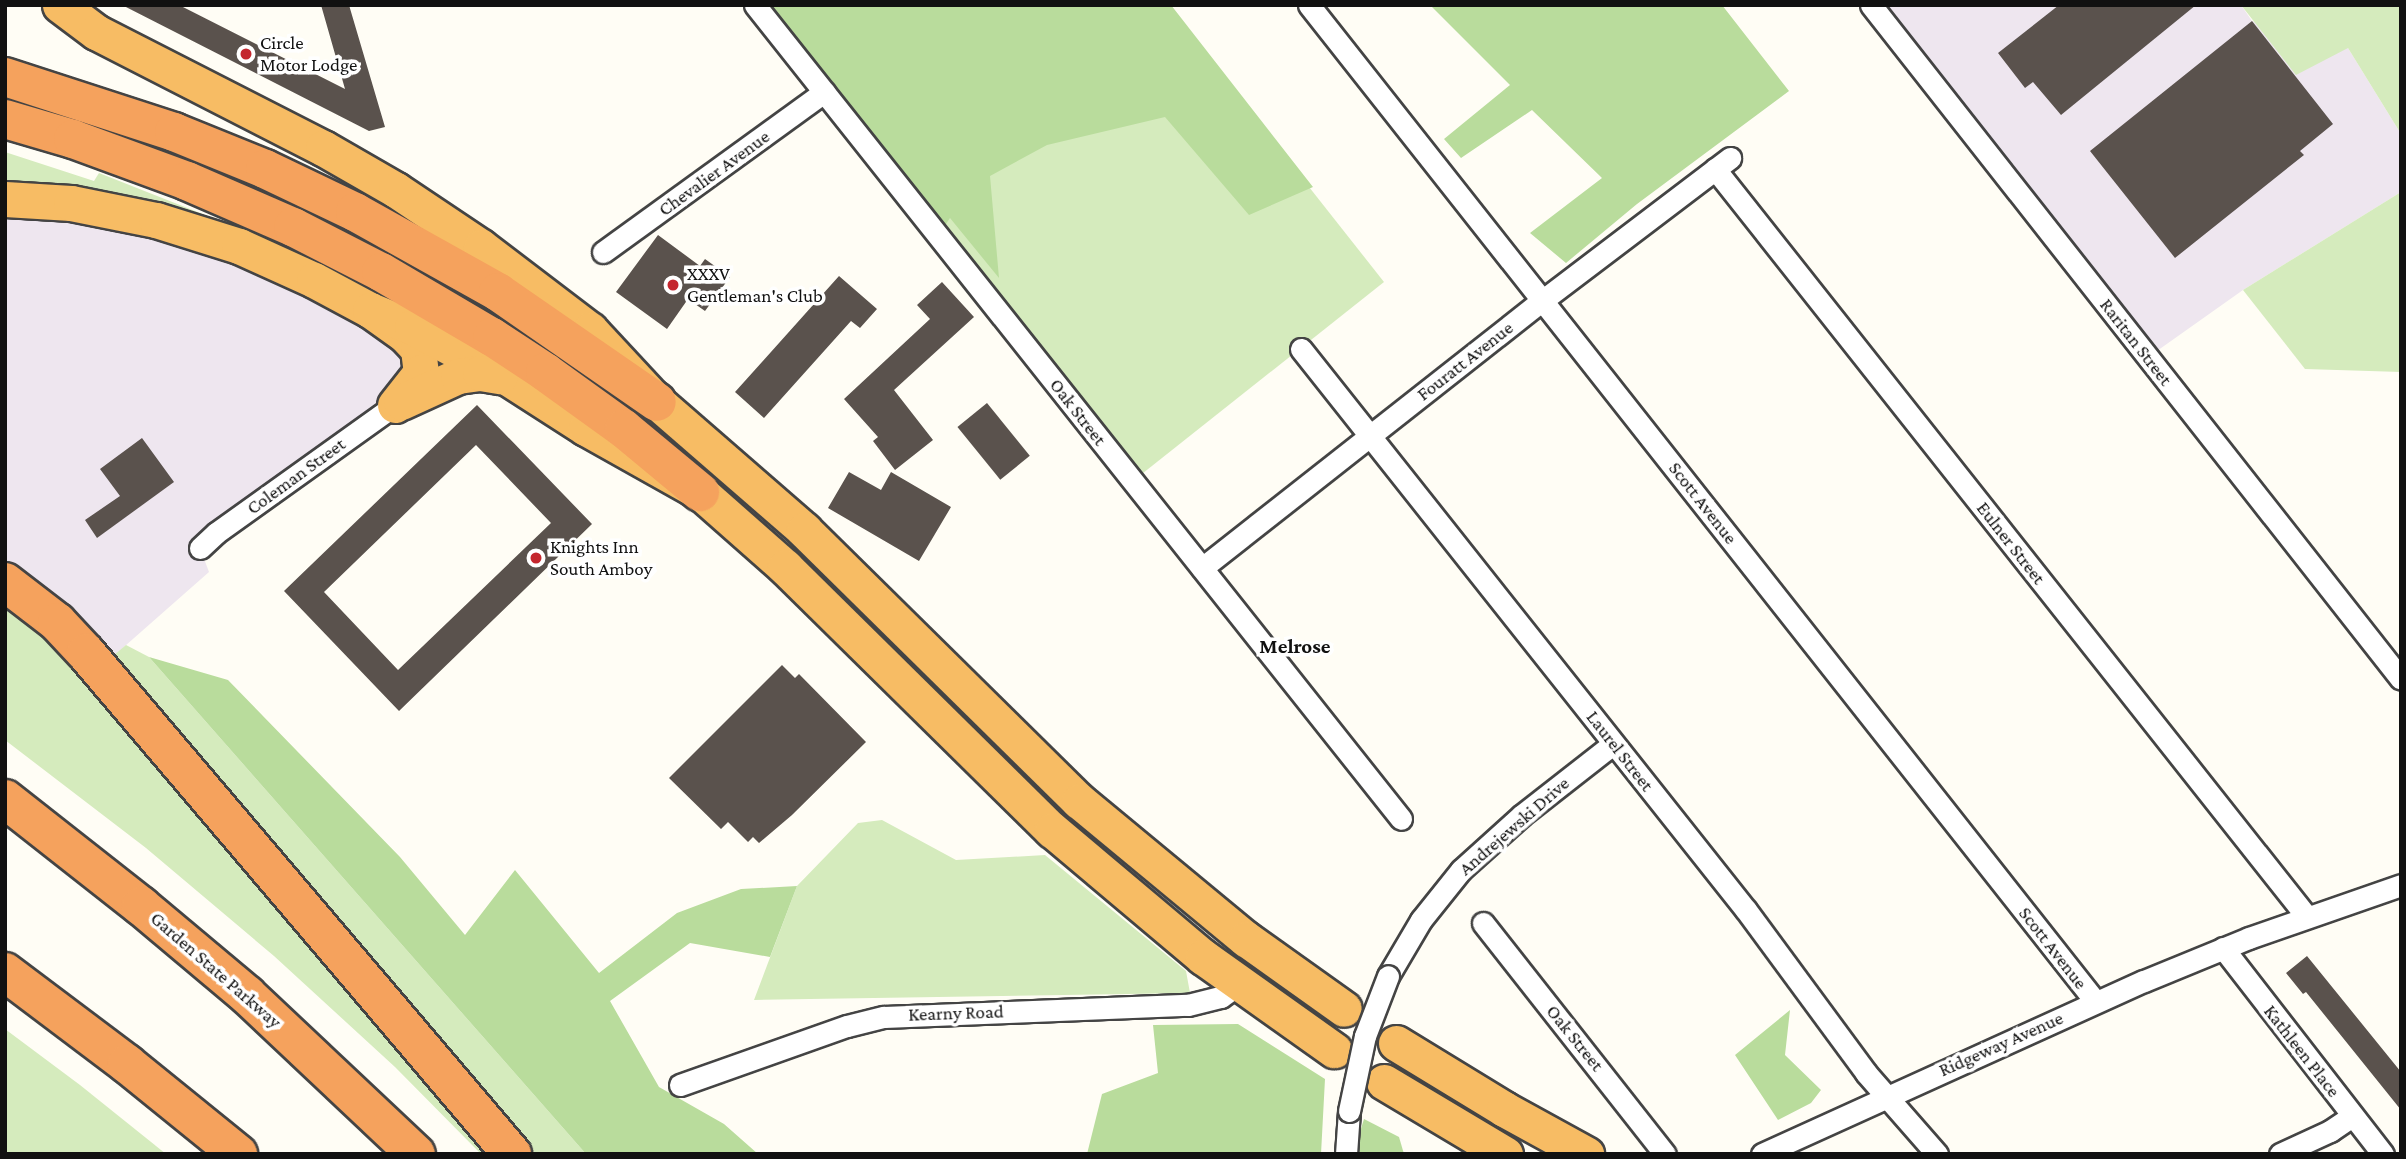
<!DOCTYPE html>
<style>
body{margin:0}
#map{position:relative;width:2406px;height:1159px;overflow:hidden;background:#fffdf5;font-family:"Crimson Pro",serif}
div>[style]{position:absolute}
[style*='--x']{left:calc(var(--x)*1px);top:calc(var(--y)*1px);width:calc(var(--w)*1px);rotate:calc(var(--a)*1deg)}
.industrial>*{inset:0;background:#eee6ef}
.green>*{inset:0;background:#d5ebbd}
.forest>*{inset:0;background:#b9dc9c}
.building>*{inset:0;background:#5a524d;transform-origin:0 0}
.roads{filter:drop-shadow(2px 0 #444) drop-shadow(-2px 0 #444) drop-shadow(0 2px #444) drop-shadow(0 -2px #444)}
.minor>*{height:21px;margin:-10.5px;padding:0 10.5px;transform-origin:10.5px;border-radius:10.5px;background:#fff}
.trunk>*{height:35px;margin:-17.5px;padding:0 17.5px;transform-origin:17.5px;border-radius:17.5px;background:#f7bc64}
.motorway>*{height:38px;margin:-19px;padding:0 19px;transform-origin:19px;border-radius:19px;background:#f5a25d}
.bridges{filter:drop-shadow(2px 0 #444) drop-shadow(-2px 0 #444) drop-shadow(0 2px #444) drop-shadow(0 -2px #444)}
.minor-bridge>*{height:21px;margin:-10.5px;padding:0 10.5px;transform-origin:10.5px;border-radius:10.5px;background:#fff}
.dots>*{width:19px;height:19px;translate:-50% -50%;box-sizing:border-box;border:4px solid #fff;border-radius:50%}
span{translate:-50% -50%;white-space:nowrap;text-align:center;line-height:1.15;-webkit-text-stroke:7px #fff;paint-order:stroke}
.poi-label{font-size:19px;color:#111}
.left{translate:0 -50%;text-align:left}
.street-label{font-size:19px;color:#111}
.neighbourhood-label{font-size:21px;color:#111;font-weight:700}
.frame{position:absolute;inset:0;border:7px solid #111;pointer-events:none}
</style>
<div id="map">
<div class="industrial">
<div style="clip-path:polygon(1867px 5px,2241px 5px,2252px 21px,2348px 48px,2401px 134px,2401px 192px,2243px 290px,2147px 358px)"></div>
<div style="clip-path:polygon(5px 199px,44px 201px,314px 280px,421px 372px,200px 548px,209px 572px,100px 668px,5px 582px)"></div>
</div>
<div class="green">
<div style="clip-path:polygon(2241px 5px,2401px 5px,2401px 134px,2348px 48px,2296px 75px)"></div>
<div style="clip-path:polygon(1205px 55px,1384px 282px,1133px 481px,938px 236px,1008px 125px)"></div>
<div style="clip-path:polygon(5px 152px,94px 181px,99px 173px,238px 228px,5px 186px)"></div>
<div style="clip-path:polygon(2401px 192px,2401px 372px,2305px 369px,2243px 290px)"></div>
<div style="clip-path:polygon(5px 597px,40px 624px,498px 1154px,481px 1154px,395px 1067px,274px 956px,146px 848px,5px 740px)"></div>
<div style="clip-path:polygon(126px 645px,149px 657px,586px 1154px,531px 1154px,114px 655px)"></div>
<div style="clip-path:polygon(882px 820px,956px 860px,1045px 855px,1186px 971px,1190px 993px,754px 1000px,797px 886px,858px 823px)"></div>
<div style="clip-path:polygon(5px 1029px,80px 1085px,166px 1154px,5px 1154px)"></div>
</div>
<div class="forest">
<div style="clip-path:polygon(767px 5px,1171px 5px,1313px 187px,1249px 215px,1165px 117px,1047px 145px,990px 176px,999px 278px,950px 218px,938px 236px)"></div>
<div style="clip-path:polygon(1430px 5px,1722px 5px,1789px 91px,1637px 204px,1566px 263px,1530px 233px,1602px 178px,1532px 110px,1461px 158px,1444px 139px,1510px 85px)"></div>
<div style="clip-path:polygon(149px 657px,228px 680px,400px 857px,465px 935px,515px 870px,599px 973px,677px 913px,741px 889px,797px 886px,770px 957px,690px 943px,610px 1001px,659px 1087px,724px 1124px,758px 1154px,586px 1154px)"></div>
<div style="clip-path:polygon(1790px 1010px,1785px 1055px,1821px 1090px,1811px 1103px,1778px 1120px,1735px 1055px)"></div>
<div style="clip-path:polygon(1238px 1024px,1325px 1079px,1321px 1154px,1087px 1154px,1102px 1094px,1158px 1073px,1153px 1025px)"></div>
<div style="clip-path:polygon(1364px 1119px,1399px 1137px,1404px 1154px,1353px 1154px)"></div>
</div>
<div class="building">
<div style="clip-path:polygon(122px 5px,179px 5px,345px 89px,321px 5px,349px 5px,385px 127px,369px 131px)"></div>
<div style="clip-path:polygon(2059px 5px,2196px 5px,2061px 115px,2033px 82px,2025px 88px,1998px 53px)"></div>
<div style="clip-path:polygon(2252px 21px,2333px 124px,2300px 151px,2304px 155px,2175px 258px,2090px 151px)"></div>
<div style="clip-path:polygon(658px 235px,700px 266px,705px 259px,730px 277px,705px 311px,688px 299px,667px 329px,616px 292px)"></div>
<div style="clip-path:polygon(839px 276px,877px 309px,860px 328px,851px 321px,764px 418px,735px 392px)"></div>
<div style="clip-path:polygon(942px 282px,974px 317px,894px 390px,933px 440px,895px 470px,873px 441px,878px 437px,844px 399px,930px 319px,917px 305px)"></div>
<div style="left:987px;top:403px;width:68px;height:38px;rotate:51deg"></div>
<div style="clip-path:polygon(evenodd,477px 405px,592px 524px,399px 711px,284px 591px,477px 405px,476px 445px,551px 523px,398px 670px,324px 592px,476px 445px)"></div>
<div style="clip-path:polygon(142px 438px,174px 482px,97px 538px,85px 520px,120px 496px,100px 469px)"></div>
<div style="clip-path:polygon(849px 472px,881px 490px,891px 472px,951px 507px,919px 561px,828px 508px)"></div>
<div style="clip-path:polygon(782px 665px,795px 678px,799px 674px,866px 742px,792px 815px,759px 843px,753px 837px,748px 842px,728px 822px,721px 829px,669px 778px)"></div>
<div style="clip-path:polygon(2307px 956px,2401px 1072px,2401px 1110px,2306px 992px,2303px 994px,2286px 973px)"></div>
</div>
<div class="roads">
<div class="minor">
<div style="--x:755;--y:5;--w:1039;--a:51.56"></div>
<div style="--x:1309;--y:5;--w:1269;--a:51.72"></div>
<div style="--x:1871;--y:5;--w:857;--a:51.82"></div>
<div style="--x:1715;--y:169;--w:954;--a:51.64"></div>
<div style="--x:603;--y:252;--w:273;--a:-35.9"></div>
<div style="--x:1301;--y:349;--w:716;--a:51.58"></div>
<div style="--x:1746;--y:910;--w:202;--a:53.6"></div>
<div style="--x:1866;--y:1073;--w:108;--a:48.8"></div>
<div style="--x:200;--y:548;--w:22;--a:-43"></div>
<div style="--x:216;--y:533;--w:220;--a:-35.6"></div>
<div style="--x:1202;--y:568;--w:434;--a:-38.2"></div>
<div style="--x:1543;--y:300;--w:235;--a:-37.2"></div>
<div style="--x:1483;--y:923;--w:294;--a:51.8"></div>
<div style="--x:2223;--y:948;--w:261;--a:52.2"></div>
<div style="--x:1388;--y:976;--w:65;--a:-59.5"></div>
<div style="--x:1421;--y:920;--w:64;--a:-51.3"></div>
<div style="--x:1461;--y:870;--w:82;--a:-42"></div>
<div style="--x:1522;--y:815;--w:115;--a:-38"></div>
<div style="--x:680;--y:1085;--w:177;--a:-19.5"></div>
<div style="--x:847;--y:1026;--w:38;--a:-14"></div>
<div style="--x:884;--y:1017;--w:304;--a:-2.3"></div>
<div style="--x:1188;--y:1005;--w:34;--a:-14"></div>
<div style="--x:1221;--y:997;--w:22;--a:-36"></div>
<div style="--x:1346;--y:1154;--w:43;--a:-86"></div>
<div style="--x:1762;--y:1154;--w:419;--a:-24.4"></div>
<div style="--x:2144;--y:981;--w:113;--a:-22.3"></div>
<div style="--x:2249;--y:938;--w:161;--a:-19.2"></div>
<div style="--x:2280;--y:1154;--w:55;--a:-24.7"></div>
<div style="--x:2330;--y:1131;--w:27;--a:-34"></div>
</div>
<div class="trunk">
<div style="--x:60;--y:5;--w:45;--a:36.9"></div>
<div style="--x:96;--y:32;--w:255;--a:27.1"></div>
<div style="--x:323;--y:148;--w:84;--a:29.9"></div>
<div style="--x:396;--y:190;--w:102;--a:33.8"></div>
<div style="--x:481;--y:247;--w:137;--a:37.3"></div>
<div style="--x:590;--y:330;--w:98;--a:47.1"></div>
<div style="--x:657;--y:402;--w:195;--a:41"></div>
<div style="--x:804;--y:530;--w:386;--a:44.6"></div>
<div style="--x:1079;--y:801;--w:217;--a:39.6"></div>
<div style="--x:1246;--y:939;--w:120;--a:35.5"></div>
<div style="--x:5;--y:199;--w:66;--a:3.5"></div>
<div style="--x:71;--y:203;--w:87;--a:11.3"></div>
<div style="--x:156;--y:220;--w:87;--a:17.4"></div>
<div style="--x:239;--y:246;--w:82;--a:24.4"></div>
<div style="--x:314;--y:280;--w:64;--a:28.2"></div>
<div style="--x:370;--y:310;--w:43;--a:35.5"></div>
<div style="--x:405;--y:335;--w:19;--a:47"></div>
<div style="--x:418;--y:349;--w:23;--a:83"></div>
<div style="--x:421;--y:372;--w:42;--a:128.2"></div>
<div style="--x:370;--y:310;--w:45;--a:22"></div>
<div style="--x:412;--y:327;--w:109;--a:28"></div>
<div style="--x:508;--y:378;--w:93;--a:32.7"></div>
<div style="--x:586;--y:428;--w:131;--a:29.3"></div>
<div style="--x:700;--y:492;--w:113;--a:41.4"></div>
<div style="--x:785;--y:567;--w:375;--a:44.6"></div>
<div style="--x:1052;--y:830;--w:197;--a:40.1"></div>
<div style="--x:1203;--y:957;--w:161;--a:35.4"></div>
<div style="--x:401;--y:402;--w:63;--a:-24.5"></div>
<div style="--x:458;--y:376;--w:22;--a:-8"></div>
<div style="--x:480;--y:373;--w:20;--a:9"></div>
<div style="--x:1396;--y:1043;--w:127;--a:31.4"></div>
<div style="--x:1504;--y:1109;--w:94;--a:28.8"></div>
<div style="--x:1384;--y:1082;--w:141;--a:30.8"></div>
</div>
<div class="motorway">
<div style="--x:5;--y:77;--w:178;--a:18"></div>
<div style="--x:174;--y:132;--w:98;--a:22.1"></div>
<div style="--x:265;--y:169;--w:100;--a:25.5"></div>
<div style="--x:355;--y:212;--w:164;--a:29.2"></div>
<div style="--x:498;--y:292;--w:193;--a:34.7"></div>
<div style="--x:5;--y:119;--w:71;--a:16.4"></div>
<div style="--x:73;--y:139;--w:121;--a:20.2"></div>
<div style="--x:187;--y:181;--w:116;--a:23.5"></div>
<div style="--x:293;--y:227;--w:99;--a:27.1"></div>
<div style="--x:381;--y:272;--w:129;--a:30.4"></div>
<div style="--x:492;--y:337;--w:64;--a:33.4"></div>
<div style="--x:545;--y:372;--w:97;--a:35.8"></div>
<div style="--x:624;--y:429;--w:99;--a:39.7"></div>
<div style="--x:5;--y:582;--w:66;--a:37.6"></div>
<div style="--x:57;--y:622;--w:42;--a:46.9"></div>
<div style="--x:86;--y:653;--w:658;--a:49.63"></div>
<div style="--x:5;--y:799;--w:173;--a:38.2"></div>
<div style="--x:141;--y:906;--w:138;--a:40"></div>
<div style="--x:247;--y:995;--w:232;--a:43.3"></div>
<div style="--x:5;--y:972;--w:153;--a:37"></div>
<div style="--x:127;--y:1064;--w:143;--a:39"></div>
</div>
</div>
<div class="bridges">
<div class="minor-bridge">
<div style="--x:1349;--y:1111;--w:77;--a:-78"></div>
<div style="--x:1365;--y:1036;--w:64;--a:-69"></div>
</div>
</div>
<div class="dots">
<div style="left:246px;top:54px;background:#c4262e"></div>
<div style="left:673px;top:285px;background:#c4262e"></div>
<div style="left:536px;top:558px;background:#c4262e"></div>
</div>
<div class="poi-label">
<span class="left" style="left:260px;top:54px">Circle<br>Motor Lodge</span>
<span class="left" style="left:687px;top:285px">XXXV<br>Gentleman's Club</span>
<span class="left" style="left:550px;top:558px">Knights Inn<br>South Amboy</span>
</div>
<div class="street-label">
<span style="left:714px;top:173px;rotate:-36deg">Chevalier Avenue</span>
<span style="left:2136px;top:342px;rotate:52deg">Raritan Street</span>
<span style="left:1465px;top:361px;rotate:-38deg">Fouratt Avenue</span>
<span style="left:1078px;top:412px;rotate:52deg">Oak Street</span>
<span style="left:296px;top:476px;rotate:-36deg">Coleman Street</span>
<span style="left:1703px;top:503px;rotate:52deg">Scott Avenue</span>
<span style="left:2011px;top:543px;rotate:52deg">Eulner Street</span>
<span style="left:1620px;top:751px;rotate:52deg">Laurel Street</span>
<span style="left:1514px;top:826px;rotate:-41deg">Andrejewski Drive</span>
<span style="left:2053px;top:948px;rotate:52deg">Scott Avenue</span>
<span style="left:216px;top:970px;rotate:41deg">Garden State Parkway</span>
<span style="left:956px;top:1013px;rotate:-2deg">Kearny Road</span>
<span style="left:1575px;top:1038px;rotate:51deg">Oak Street</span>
<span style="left:2001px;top:1044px;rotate:-24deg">Ridgeway Avenue</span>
<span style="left:2302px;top:1051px;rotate:52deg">Kathleen Place</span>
</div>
<div class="neighbourhood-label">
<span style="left:1295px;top:646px">Melrose</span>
</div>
<div class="frame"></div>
</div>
